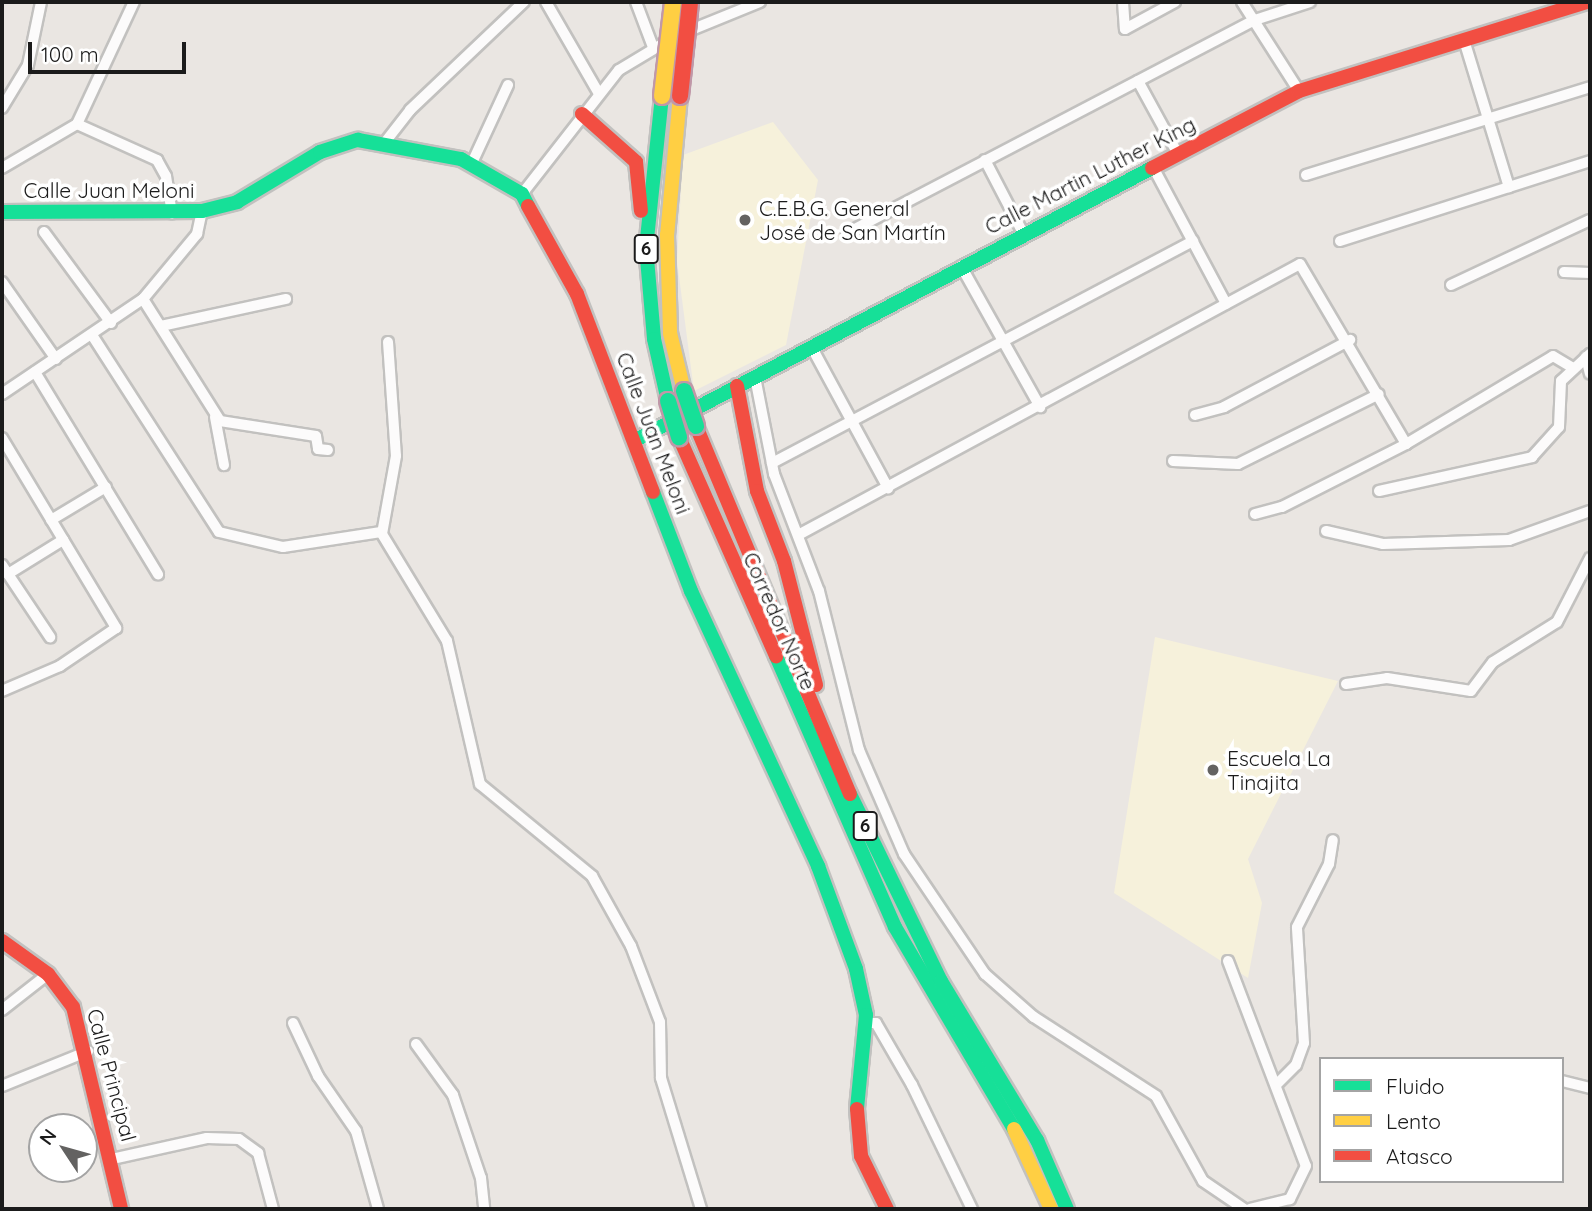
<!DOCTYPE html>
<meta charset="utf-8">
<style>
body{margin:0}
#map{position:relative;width:1592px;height:1211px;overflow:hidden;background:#eae6e2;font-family:Quicksand,sans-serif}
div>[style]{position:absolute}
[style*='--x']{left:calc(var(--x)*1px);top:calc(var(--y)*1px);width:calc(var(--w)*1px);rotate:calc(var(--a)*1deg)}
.education>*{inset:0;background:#f6f1db}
.roads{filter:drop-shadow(2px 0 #c2c1bf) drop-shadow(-2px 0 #c2c1bf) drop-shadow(0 2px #c2c1bf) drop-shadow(0 -2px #c2c1bf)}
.street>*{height:10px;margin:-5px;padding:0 5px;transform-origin:5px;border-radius:5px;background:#fcfbfb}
.fast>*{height:14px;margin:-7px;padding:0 7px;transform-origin:7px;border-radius:7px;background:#16e098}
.slow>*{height:14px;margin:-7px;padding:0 7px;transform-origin:7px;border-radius:7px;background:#ffcf43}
.jam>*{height:14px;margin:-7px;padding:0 7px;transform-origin:7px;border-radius:7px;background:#f24e42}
.bridges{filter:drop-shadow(2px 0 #c098a8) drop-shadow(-2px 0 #c098a8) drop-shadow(0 2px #c098a8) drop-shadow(0 -2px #c098a8)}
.fast-bridge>*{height:16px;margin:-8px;padding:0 8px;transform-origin:8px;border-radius:8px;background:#16e098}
.slow-bridge>*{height:16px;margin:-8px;padding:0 8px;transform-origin:8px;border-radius:8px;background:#ffcf43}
.jam-bridge>*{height:16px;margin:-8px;padding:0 8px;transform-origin:8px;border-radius:8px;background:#f24e42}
.dots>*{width:19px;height:19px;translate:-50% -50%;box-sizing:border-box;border:4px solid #fff;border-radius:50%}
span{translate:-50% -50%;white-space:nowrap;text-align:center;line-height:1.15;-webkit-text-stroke:7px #fff;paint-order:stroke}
.shield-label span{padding:2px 5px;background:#fff;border:2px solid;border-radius:5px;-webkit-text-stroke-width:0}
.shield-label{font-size:19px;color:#1b1b1b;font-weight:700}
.street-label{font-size:21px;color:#1b1b1b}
.poi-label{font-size:21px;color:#1b1b1b}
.left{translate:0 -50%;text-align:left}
.frame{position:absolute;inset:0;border:4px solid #1b1b1b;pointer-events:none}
.legend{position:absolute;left:1319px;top:1057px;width:245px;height:126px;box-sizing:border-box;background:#fff;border:2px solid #a4a4a4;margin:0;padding:9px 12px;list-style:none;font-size:21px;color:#1b1b1b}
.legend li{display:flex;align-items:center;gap:14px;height:35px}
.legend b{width:35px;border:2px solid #a4a4a4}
.north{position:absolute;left:28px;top:1113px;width:70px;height:70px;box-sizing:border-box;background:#fff;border:2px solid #a4a4a4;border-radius:50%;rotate:306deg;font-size:19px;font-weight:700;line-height:28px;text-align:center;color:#1b1b1b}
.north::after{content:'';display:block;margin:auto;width:24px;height:32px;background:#636261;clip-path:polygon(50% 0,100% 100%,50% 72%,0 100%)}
.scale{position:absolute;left:28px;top:42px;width:158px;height:32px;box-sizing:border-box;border:4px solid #1b1b1b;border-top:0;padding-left:9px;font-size:21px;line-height:24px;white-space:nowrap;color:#1b1b1b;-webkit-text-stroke:5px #fff;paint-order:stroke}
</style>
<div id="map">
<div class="education">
<div style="clip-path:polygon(773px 122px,818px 180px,786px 345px,694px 391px,677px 261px,683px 155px)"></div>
<div style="clip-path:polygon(1155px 637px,1338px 681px,1248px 859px,1262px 903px,1248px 978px,1114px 893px)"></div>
</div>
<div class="roads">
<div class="street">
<div style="--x:546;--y:2;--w:104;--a:60"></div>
<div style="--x:636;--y:2;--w:48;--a:69.3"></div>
<div style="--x:1123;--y:2;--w:27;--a:86"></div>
<div style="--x:1125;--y:29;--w:57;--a:-28.4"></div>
<div style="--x:1242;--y:2;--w:106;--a:57.4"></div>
<div style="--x:686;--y:32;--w:80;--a:-22.1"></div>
<div style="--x:1464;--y:40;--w:154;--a:73"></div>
<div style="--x:1138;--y:81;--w:83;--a:61.3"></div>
<div style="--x:2;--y:108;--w:50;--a:-58.8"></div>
<div style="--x:28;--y:65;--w:64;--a:-78.3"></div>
<div style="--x:77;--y:124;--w:88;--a:24.2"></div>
<div style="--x:157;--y:160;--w:18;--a:61"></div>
<div style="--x:166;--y:176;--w:38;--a:81"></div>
<div style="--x:386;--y:141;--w:39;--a:-52"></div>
<div style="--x:410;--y:110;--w:157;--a:-43.5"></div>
<div style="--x:985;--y:160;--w:82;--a:62.5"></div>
<div style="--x:472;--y:163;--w:86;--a:-65.2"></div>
<div style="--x:1153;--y:167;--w:155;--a:61.9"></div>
<div style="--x:2;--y:168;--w:87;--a:-30.4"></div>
<div style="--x:77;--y:124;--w:135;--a:-65"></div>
<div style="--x:1306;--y:175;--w:297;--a:-17.2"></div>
<div style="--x:522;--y:194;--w:157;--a:-52"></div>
<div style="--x:619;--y:70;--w:58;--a:-31"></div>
<div style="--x:44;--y:232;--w:113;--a:53.6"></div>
<div style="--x:847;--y:233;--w:457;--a:-27.6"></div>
<div style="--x:1252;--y:21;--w:61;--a:-18.1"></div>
<div style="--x:1340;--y:241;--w:262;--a:-17.7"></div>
<div style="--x:961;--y:266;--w:162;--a:60.7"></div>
<div style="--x:1564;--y:272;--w:26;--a:2"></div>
<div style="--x:2;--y:282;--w:94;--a:55"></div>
<div style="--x:1451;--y:285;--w:153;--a:-25.1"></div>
<div style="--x:143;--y:299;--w:144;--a:57.7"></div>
<div style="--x:220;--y:421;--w:97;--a:8.9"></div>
<div style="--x:316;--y:436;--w:13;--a:81"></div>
<div style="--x:318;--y:449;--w:10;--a:6"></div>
<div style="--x:161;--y:326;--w:128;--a:-12.2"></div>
<div style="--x:92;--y:335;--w:234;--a:57.2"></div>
<div style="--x:219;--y:532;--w:66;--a:13.2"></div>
<div style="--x:283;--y:547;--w:99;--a:-8.7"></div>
<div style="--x:388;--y:342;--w:114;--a:86"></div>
<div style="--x:396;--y:456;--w:79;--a:100.2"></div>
<div style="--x:382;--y:534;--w:125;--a:58.7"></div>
<div style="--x:447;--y:641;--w:147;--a:77"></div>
<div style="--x:480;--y:784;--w:145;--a:39.4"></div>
<div style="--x:592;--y:876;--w:80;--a:60.9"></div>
<div style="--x:631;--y:946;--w:81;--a:69.1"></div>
<div style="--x:660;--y:1022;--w:56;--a:89"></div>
<div style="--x:661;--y:1078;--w:137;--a:73"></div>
<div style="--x:811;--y:346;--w:162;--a:61.5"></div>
<div style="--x:1586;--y:357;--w:17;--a:77"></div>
<div style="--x:35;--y:372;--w:237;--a:58.7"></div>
<div style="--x:755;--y:377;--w:99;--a:78.9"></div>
<div style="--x:774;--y:474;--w:125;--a:69"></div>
<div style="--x:819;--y:591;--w:164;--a:75.9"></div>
<div style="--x:859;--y:750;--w:113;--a:66.6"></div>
<div style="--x:904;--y:854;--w:145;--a:56"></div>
<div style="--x:985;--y:974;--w:65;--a:41.3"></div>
<div style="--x:1034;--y:1017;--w:145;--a:32.9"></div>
<div style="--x:1156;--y:1096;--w:97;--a:61.1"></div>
<div style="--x:1203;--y:1181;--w:50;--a:34.3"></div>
<div style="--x:2;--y:394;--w:170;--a:-34"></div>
<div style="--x:143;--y:299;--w:85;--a:-50.3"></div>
<div style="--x:197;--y:234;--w:24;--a:-78"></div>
<div style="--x:1195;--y:415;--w:30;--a:-15"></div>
<div style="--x:1224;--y:407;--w:143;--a:-28"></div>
<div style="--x:215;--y:417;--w:49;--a:79.4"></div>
<div style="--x:2;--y:438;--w:222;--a:59"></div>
<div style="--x:116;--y:628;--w:68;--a:145.8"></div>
<div style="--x:60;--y:666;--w:63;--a:156.7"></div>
<div style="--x:1173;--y:461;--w:65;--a:2.6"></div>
<div style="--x:1238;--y:464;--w:157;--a:-26.4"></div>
<div style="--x:772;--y:463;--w:476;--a:-27.8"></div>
<div style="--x:1379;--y:491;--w:157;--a:-12.5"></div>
<div style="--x:1532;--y:457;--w:40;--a:-48"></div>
<div style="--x:1559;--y:427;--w:46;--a:-87.5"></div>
<div style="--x:1561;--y:381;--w:40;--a:-43"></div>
<div style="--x:1255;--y:514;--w:28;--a:-15"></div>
<div style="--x:1282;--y:507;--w:139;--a:-26.9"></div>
<div style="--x:1406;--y:444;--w:171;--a:-30.9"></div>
<div style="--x:1553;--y:356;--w:21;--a:31"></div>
<div style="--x:51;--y:520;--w:64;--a:-31"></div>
<div style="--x:1326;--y:531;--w:58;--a:12.8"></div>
<div style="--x:1383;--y:544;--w:126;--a:-1.8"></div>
<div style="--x:1509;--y:540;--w:86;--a:-19.7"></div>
<div style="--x:800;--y:534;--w:568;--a:-28.37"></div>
<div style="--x:1300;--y:264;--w:209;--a:59.5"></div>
<div style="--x:2;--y:565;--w:87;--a:56.3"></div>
<div style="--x:8;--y:574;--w:65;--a:-31.7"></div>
<div style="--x:1346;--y:684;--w:41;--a:-8.3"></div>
<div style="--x:1387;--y:678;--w:85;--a:8.8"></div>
<div style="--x:1471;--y:691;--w:36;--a:-53"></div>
<div style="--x:1493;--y:662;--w:75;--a:-32"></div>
<div style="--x:1557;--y:622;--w:72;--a:-62.7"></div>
<div style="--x:1228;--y:961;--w:219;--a:69.2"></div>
<div style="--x:1306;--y:1166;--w:37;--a:116"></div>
<div style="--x:1290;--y:1199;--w:41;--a:166"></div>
<div style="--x:2;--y:1010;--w:58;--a:-38"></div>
<div style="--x:293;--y:1023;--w:59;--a:64.7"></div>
<div style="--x:318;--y:1076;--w:67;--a:55.4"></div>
<div style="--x:356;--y:1131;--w:81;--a:74.2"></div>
<div style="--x:864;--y:1023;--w:12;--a:0"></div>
<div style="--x:876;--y:1023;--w:72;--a:59.9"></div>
<div style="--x:912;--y:1085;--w:138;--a:64.2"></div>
<div style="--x:416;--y:1044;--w:63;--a:54"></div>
<div style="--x:453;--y:1095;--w:88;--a:71.4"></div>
<div style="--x:481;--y:1178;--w:31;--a:84"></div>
<div style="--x:1562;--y:1081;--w:29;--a:14"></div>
<div style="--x:1278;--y:1083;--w:25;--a:-45"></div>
<div style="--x:1296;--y:1065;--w:23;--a:-70"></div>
<div style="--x:1304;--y:1043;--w:116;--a:-93.5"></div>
<div style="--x:1297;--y:927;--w:71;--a:-63.1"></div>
<div style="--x:1329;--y:864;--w:24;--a:-81"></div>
<div style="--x:2;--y:1086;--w:93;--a:-22.1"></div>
<div style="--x:112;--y:1159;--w:97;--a:-12.5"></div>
<div style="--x:207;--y:1138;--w:32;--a:2"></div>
<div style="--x:239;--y:1139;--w:24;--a:36"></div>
<div style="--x:258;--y:1153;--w:58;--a:75"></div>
</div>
<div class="fast">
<div style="--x:662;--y:96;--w:152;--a:96"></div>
<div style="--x:646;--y:247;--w:92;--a:85"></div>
<div style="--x:654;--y:339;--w:64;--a:77.3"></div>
<div style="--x:2;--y:212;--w:200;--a:-0.3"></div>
<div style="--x:202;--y:211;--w:36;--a:-14"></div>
<div style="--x:237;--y:202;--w:97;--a:-31.1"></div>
<div style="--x:320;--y:152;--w:40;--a:-18"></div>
<div style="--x:358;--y:140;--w:105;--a:10.5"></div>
<div style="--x:461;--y:159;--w:70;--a:29.8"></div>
<div style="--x:522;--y:194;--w:13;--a:63"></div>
<div style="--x:636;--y:440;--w:583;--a:-27.8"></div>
<div style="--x:653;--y:492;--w:106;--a:69"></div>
<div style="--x:691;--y:591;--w:303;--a:65.2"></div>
<div style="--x:818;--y:866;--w:110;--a:69.7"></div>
<div style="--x:856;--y:969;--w:47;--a:77.7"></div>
<div style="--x:866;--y:1015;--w:94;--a:95.5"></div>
<div style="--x:776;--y:656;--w:296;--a:66.3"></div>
<div style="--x:895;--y:927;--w:234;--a:59.5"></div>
<div style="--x:850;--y:794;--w:208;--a:64.1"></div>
<div style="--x:941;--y:981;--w:186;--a:58.9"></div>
<div style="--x:1037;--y:1140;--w:75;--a:66.5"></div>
</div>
<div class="slow">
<div style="--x:680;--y:96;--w:140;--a:95.3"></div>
<div style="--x:667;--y:235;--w:98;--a:88.2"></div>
<div style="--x:670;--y:333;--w:60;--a:76.4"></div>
<div style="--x:1014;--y:1129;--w:88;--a:65.2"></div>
</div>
<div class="jam">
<div style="--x:582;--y:114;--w:72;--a:41.6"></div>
<div style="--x:636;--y:162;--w:49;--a:84.2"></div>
<div style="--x:1152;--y:168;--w:166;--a:-27.6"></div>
<div style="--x:1299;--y:91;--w:300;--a:-17.2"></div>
<div style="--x:528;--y:206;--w:101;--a:60.9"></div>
<div style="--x:577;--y:294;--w:212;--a:69"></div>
<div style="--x:737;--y:386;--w:107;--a:79.2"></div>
<div style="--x:757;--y:491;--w:75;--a:68.9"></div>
<div style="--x:784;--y:561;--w:128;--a:75.5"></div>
<div style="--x:696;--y:426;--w:399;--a:67.3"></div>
<div style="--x:679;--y:437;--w:240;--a:66.1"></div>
<div style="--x:2;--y:941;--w:57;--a:35.7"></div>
<div style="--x:48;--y:974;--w:41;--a:52.9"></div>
<div style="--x:73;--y:1007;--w:208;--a:76.6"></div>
<div style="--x:857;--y:1109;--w:47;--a:85.1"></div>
<div style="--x:861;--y:1156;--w:59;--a:63.9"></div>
</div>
</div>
<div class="bridges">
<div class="fast-bridge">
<div style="--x:684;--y:391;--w:37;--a:71"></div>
<div style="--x:668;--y:401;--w:38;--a:73"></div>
</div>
<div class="slow-bridge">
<div style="--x:662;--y:96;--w:95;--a:-83.3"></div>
</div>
<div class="jam-bridge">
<div style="--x:680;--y:96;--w:95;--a:-83.9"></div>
</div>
</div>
<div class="dots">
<div style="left:745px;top:220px;background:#636261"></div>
<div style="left:1213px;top:770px;background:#636261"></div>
</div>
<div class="shield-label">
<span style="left:646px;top:249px">6</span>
<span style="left:865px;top:826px">6</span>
</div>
<div class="street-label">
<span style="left:1090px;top:175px;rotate:-27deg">Calle Martin Luther King</span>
<span style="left:109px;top:190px">Calle Juan Meloni</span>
<span style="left:654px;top:433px;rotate:69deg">Calle Juan Meloni</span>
<span style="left:780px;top:621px;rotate:66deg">Corredor Norte</span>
<span style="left:112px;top:1075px;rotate:75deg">Calle Principal</span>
</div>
<div class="poi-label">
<span class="left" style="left:759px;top:220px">C.E.B.G. General<br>José de San Martín</span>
<span class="left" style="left:1227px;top:770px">Escuela La<br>Tinajita</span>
</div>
<div class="frame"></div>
<ul class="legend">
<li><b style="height:9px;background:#16e098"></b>Fluido</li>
<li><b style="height:9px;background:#ffcf43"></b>Lento</li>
<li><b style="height:9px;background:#f24e42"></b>Atasco</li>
</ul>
<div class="north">N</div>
<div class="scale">100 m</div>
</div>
